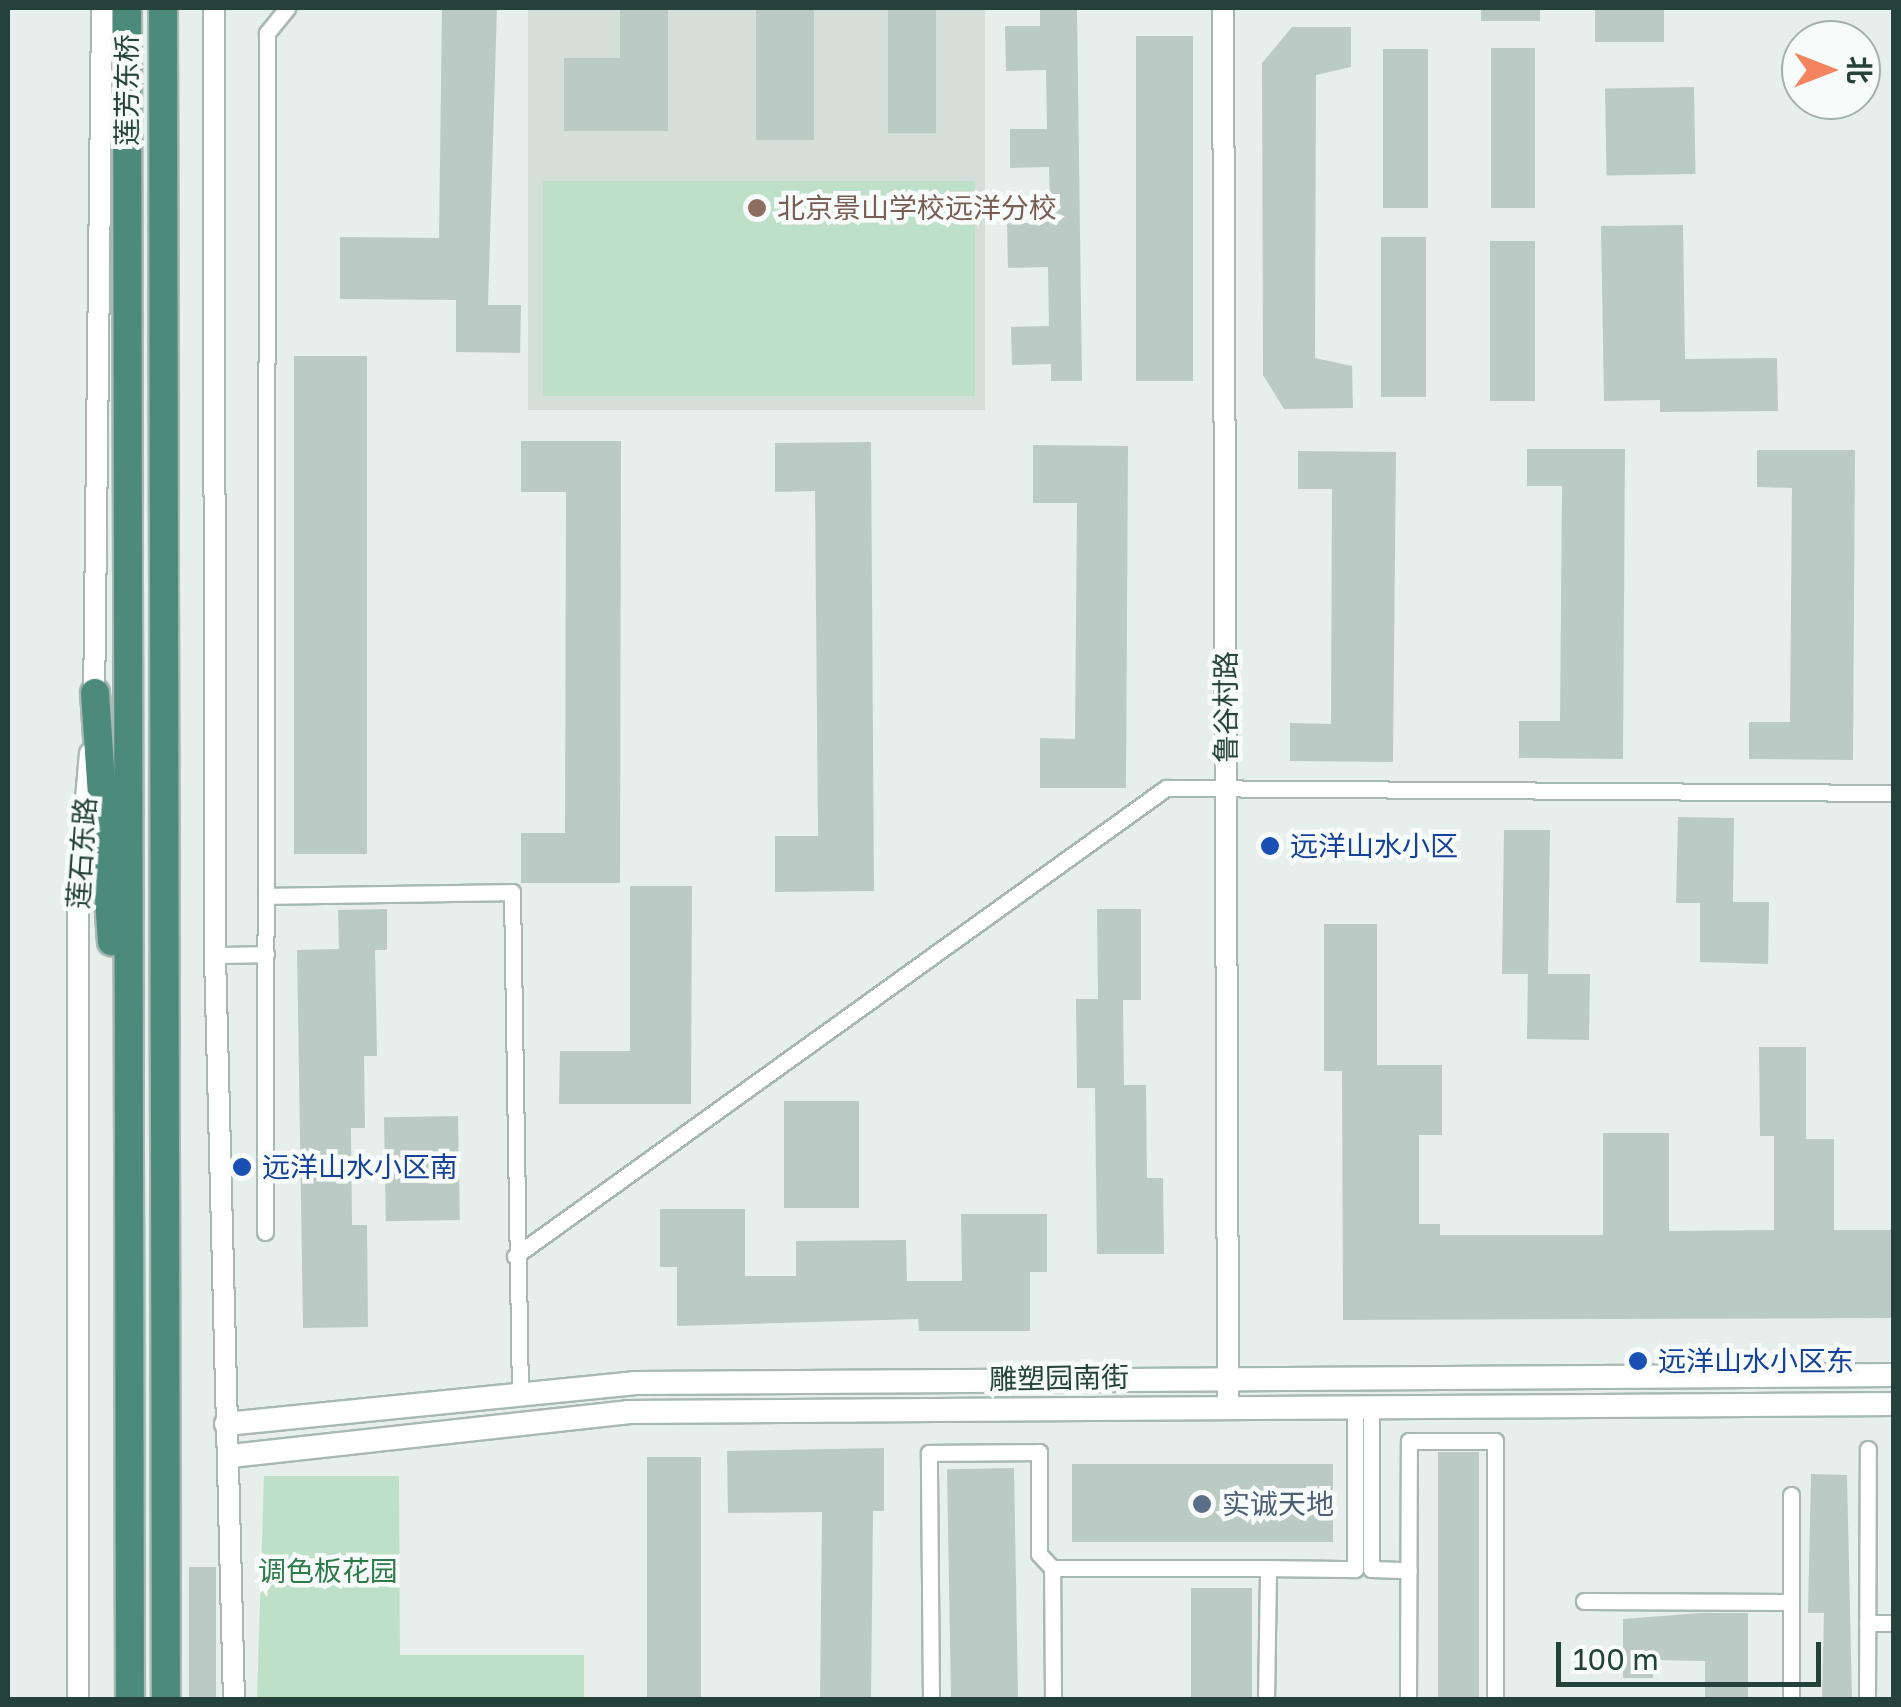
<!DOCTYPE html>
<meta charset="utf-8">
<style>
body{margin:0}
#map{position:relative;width:1901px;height:1707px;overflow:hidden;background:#e6efeb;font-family:"Golos Text","Noto Sans SC",sans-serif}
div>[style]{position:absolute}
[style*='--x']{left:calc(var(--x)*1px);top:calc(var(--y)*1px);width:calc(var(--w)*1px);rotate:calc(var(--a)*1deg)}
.built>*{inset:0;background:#d4dfda;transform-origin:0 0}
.green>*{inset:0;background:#bfe0c8;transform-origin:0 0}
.building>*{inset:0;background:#bbcac4;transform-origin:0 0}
.roads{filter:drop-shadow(2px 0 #a8b8b2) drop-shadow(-2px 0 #a8b8b2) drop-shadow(0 2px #a8b8b2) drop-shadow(0 -2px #a8b8b2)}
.minor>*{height:15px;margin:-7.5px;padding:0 7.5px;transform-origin:7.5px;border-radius:7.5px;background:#fff}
.tertiary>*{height:20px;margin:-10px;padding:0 10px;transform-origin:10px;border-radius:10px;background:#fff}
.secondary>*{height:22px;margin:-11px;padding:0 11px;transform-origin:11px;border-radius:11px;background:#fff}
.trunk>*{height:28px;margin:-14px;padding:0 14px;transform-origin:14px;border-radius:14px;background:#4c8a7c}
.dots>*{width:28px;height:28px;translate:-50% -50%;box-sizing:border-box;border:5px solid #f7fbf9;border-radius:50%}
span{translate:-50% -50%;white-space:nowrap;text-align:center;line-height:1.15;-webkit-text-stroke:9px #f7fbf9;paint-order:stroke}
.street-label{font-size:28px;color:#24423a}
.education-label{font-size:28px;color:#785e54}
.left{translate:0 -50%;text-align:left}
.transit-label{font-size:28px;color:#164399}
.service-label{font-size:28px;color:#4e5e75}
.park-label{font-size:28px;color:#2d7a4b}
.frame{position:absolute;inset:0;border:10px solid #24423a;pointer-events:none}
.north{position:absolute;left:1781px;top:20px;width:100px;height:100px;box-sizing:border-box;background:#f7fbf9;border:2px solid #a3b1ad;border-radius:50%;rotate:90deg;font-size:28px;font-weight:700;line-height:40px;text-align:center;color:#24423a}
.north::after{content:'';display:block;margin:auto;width:35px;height:45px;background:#f4845f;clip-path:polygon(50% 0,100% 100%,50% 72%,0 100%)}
.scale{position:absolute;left:1556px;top:1642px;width:265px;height:45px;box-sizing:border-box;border:5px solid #24423a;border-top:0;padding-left:12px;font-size:30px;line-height:35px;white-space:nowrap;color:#24423a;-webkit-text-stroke:8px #f7fbf9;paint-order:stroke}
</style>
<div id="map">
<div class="built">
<div style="left:528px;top:8px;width:457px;height:402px"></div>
</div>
<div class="green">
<div style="left:543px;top:181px;width:432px;height:215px"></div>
<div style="clip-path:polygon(264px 1476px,399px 1476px,400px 1655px,584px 1655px,584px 1699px,257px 1699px)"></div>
</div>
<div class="building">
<div style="clip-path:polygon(442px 8px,497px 8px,488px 305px,521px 305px,520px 353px,456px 352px,456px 300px,340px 299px,340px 237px,439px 238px)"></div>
<div style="clip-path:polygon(620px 8px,668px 8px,668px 131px,564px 131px,564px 58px,620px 58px)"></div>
<div style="left:756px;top:8px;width:58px;height:132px"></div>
<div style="left:888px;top:8px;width:48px;height:125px"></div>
<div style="left:1481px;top:8px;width:59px;height:13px"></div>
<div style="left:1595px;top:8px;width:69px;height:34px"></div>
<div style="clip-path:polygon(1040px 9px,1077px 9px,1082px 381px,1051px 381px,1051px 364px,1012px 365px,1011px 327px,1049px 326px,1048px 267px,1008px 268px,1007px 223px,1042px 223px,1041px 206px,1050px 206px,1049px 167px,1010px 168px,1010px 129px,1047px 129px,1046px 70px,1006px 71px,1005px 26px,1040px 26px)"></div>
<div style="clip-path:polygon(1292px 27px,1351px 27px,1351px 67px,1316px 75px,1315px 358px,1352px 366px,1353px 408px,1284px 409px,1263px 375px,1262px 63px)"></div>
<div style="left:1136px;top:36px;width:57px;height:345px"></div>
<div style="left:1491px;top:48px;width:44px;height:160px"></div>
<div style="left:1383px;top:49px;width:45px;height:159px"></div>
<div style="left:1694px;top:87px;width:87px;height:89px;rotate:89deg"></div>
<div style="clip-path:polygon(1683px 225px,1685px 359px,1777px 358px,1778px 411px,1660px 412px,1660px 400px,1604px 401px,1601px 226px)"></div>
<div style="left:1381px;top:237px;width:45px;height:160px"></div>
<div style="left:1490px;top:241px;width:45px;height:160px"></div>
<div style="left:367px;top:356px;width:498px;height:73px;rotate:90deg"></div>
<div style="clip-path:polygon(521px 441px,621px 441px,620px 883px,521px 883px,521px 833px,565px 833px,566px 492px,521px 492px)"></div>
<div style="clip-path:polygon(871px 442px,874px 891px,775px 892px,775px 836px,818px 836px,815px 491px,775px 492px,775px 443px)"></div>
<div style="clip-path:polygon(1033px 445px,1128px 446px,1126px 788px,1040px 788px,1040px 738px,1075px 739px,1077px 503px,1033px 503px)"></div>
<div style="clip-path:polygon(1527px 449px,1625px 449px,1623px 759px,1519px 758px,1519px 721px,1560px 721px,1562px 486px,1527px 486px)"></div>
<div style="clip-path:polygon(1757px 450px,1855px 450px,1853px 760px,1749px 759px,1749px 722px,1790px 722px,1792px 488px,1757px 487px)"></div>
<div style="clip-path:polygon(1298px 451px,1396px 452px,1393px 762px,1290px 761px,1290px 723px,1331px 724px,1332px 489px,1298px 489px)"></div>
<div style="clip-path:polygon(1678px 817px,1734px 818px,1733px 902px,1769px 902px,1768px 964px,1700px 962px,1700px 903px,1676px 903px)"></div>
<div style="clip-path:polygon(1504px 830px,1550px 830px,1548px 974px,1590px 974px,1589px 1040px,1527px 1039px,1528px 974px,1502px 974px)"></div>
<div style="clip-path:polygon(630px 886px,692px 886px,691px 1104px,559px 1104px,560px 1051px,630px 1051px)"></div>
<div style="clip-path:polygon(387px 909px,387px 950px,375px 950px,377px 1056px,364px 1056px,365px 1128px,351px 1128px,352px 1225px,367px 1225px,368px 1327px,303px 1328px,297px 950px,339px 949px,338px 910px)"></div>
<div style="clip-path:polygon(1097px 909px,1141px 909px,1141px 1000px,1123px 1000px,1124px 1085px,1146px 1085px,1147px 1178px,1163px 1178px,1164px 1254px,1097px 1254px,1095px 1088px,1077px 1088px,1076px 999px,1098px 999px)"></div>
<div style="clip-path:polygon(1324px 924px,1377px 924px,1377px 1065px,1442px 1065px,1442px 1135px,1419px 1135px,1419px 1224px,1440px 1224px,1440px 1235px,1603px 1235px,1603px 1133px,1669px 1133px,1669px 1231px,1774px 1230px,1774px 1136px,1760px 1136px,1759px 1047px,1806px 1047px,1806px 1139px,1834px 1139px,1834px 1230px,1894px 1230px,1894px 1318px,1343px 1320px,1342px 1071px,1324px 1071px)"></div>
<div style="left:784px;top:1101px;width:75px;height:107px"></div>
<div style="left:458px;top:1116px;width:104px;height:74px;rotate:89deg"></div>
<div style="clip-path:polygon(660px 1209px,745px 1209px,745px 1276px,796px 1276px,796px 1241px,906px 1240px,907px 1281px,962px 1281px,961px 1214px,1047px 1214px,1047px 1272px,1030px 1272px,1030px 1331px,919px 1331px,918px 1319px,677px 1326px,677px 1267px,660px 1267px)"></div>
<div style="clip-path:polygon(884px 1448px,884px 1511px,873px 1511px,871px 1700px,820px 1700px,822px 1512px,728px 1513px,727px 1451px)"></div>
<div style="left:1438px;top:1452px;width:41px;height:248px"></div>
<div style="left:647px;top:1457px;width:54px;height:243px"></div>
<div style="left:1072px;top:1464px;width:261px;height:78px"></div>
<div style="left:1014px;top:1468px;width:232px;height:67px;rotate:89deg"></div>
<div style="clip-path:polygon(1811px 1474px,1847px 1475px,1852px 1700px,1822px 1700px,1824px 1613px,1808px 1613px)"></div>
<div style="left:189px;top:1567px;width:27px;height:133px"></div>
<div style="left:1191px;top:1588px;width:61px;height:112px"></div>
<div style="clip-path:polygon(1700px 1613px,1748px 1613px,1748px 1700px,1705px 1700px,1705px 1661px,1653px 1660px,1653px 1678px,1623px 1678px,1623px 1619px)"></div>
</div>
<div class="roads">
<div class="minor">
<div style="--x:266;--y:896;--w:246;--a:-0.9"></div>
<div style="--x:512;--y:892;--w:503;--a:89.09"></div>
<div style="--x:215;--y:955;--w:51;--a:-1.1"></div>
<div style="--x:265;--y:1232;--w:1199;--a:-89.9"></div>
<div style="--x:267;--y:33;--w:32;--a:-51"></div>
<div style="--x:515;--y:1256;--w:802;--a:-35.71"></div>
<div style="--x:1166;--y:788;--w:728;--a:0.39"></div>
<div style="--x:1371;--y:1408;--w:161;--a:90"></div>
<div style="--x:1371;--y:1569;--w:38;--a:2"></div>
<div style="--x:1791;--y:1495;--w:205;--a:90"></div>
<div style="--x:1584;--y:1601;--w:207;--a:0.3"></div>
<div style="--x:1867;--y:1623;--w:27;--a:0"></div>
<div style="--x:931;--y:1700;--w:247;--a:-90.5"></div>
<div style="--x:929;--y:1453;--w:110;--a:-0.5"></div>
<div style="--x:1039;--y:1452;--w:102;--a:90"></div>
<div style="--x:1039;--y:1554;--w:19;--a:47"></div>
<div style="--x:1053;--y:1700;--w:132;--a:-90.4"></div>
<div style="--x:1052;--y:1568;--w:216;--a:0"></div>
<div style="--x:1266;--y:1700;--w:132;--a:-89.1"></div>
<div style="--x:1268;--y:1568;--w:87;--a:0.7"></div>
<div style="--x:1355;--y:1569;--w:161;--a:-90"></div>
<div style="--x:1408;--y:1700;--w:259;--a:-89.8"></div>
<div style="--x:1409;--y:1441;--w:86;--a:0"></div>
<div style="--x:1495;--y:1441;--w:259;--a:90"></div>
<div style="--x:1867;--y:1700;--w:251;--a:-89.8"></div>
</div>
<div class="tertiary">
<div style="--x:214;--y:8;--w:947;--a:89.94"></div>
<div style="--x:215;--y:955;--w:745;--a:88.54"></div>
<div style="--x:1223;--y:8;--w:1397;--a:89.79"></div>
<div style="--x:94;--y:705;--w:697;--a:-89.34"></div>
<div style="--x:78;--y:1700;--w:810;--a:-90"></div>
<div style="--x:78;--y:890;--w:137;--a:-85"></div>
</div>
<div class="secondary">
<div style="--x:226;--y:1424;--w:410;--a:-5.7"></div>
<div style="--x:634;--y:1383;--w:1260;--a:-0.36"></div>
<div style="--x:231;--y:1456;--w:399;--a:-6.3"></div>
<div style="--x:628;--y:1412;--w:1266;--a:-0.36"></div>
</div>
<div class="trunk">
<div style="--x:127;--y:8;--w:1692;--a:89.9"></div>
<div style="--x:163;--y:8;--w:1692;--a:89.9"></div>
<div style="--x:95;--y:693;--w:249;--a:86.1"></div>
</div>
</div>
<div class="dots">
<div style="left:757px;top:208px;background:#8d6e63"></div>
<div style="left:1270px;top:846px;background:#1a4fb4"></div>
<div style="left:242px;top:1167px;background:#1a4fb4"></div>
<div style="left:1638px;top:1361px;background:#1a4fb4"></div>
<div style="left:1202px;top:1504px;background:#5c6f8a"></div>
</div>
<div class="street-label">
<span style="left:127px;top:90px;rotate:-90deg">莲芳东桥</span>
<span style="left:1226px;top:707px;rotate:-90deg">鲁谷村路</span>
<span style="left:82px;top:853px;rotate:-86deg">莲石东路</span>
<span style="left:1059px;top:1378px;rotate:-1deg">雕塑园南街</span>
</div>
<div class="education-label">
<span class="left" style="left:777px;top:208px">北京景山学校远洋分校</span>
</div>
<div class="transit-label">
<span class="left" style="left:1290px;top:846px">远洋山水小区</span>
<span class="left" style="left:262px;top:1167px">远洋山水小区南</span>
<span class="left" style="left:1658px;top:1361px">远洋山水小区东</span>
</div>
<div class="service-label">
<span class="left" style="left:1222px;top:1504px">实诚天地</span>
</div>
<div class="park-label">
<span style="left:328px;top:1571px">调色板花园</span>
</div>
<div class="frame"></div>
<div class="north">北</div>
<div class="scale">100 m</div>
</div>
